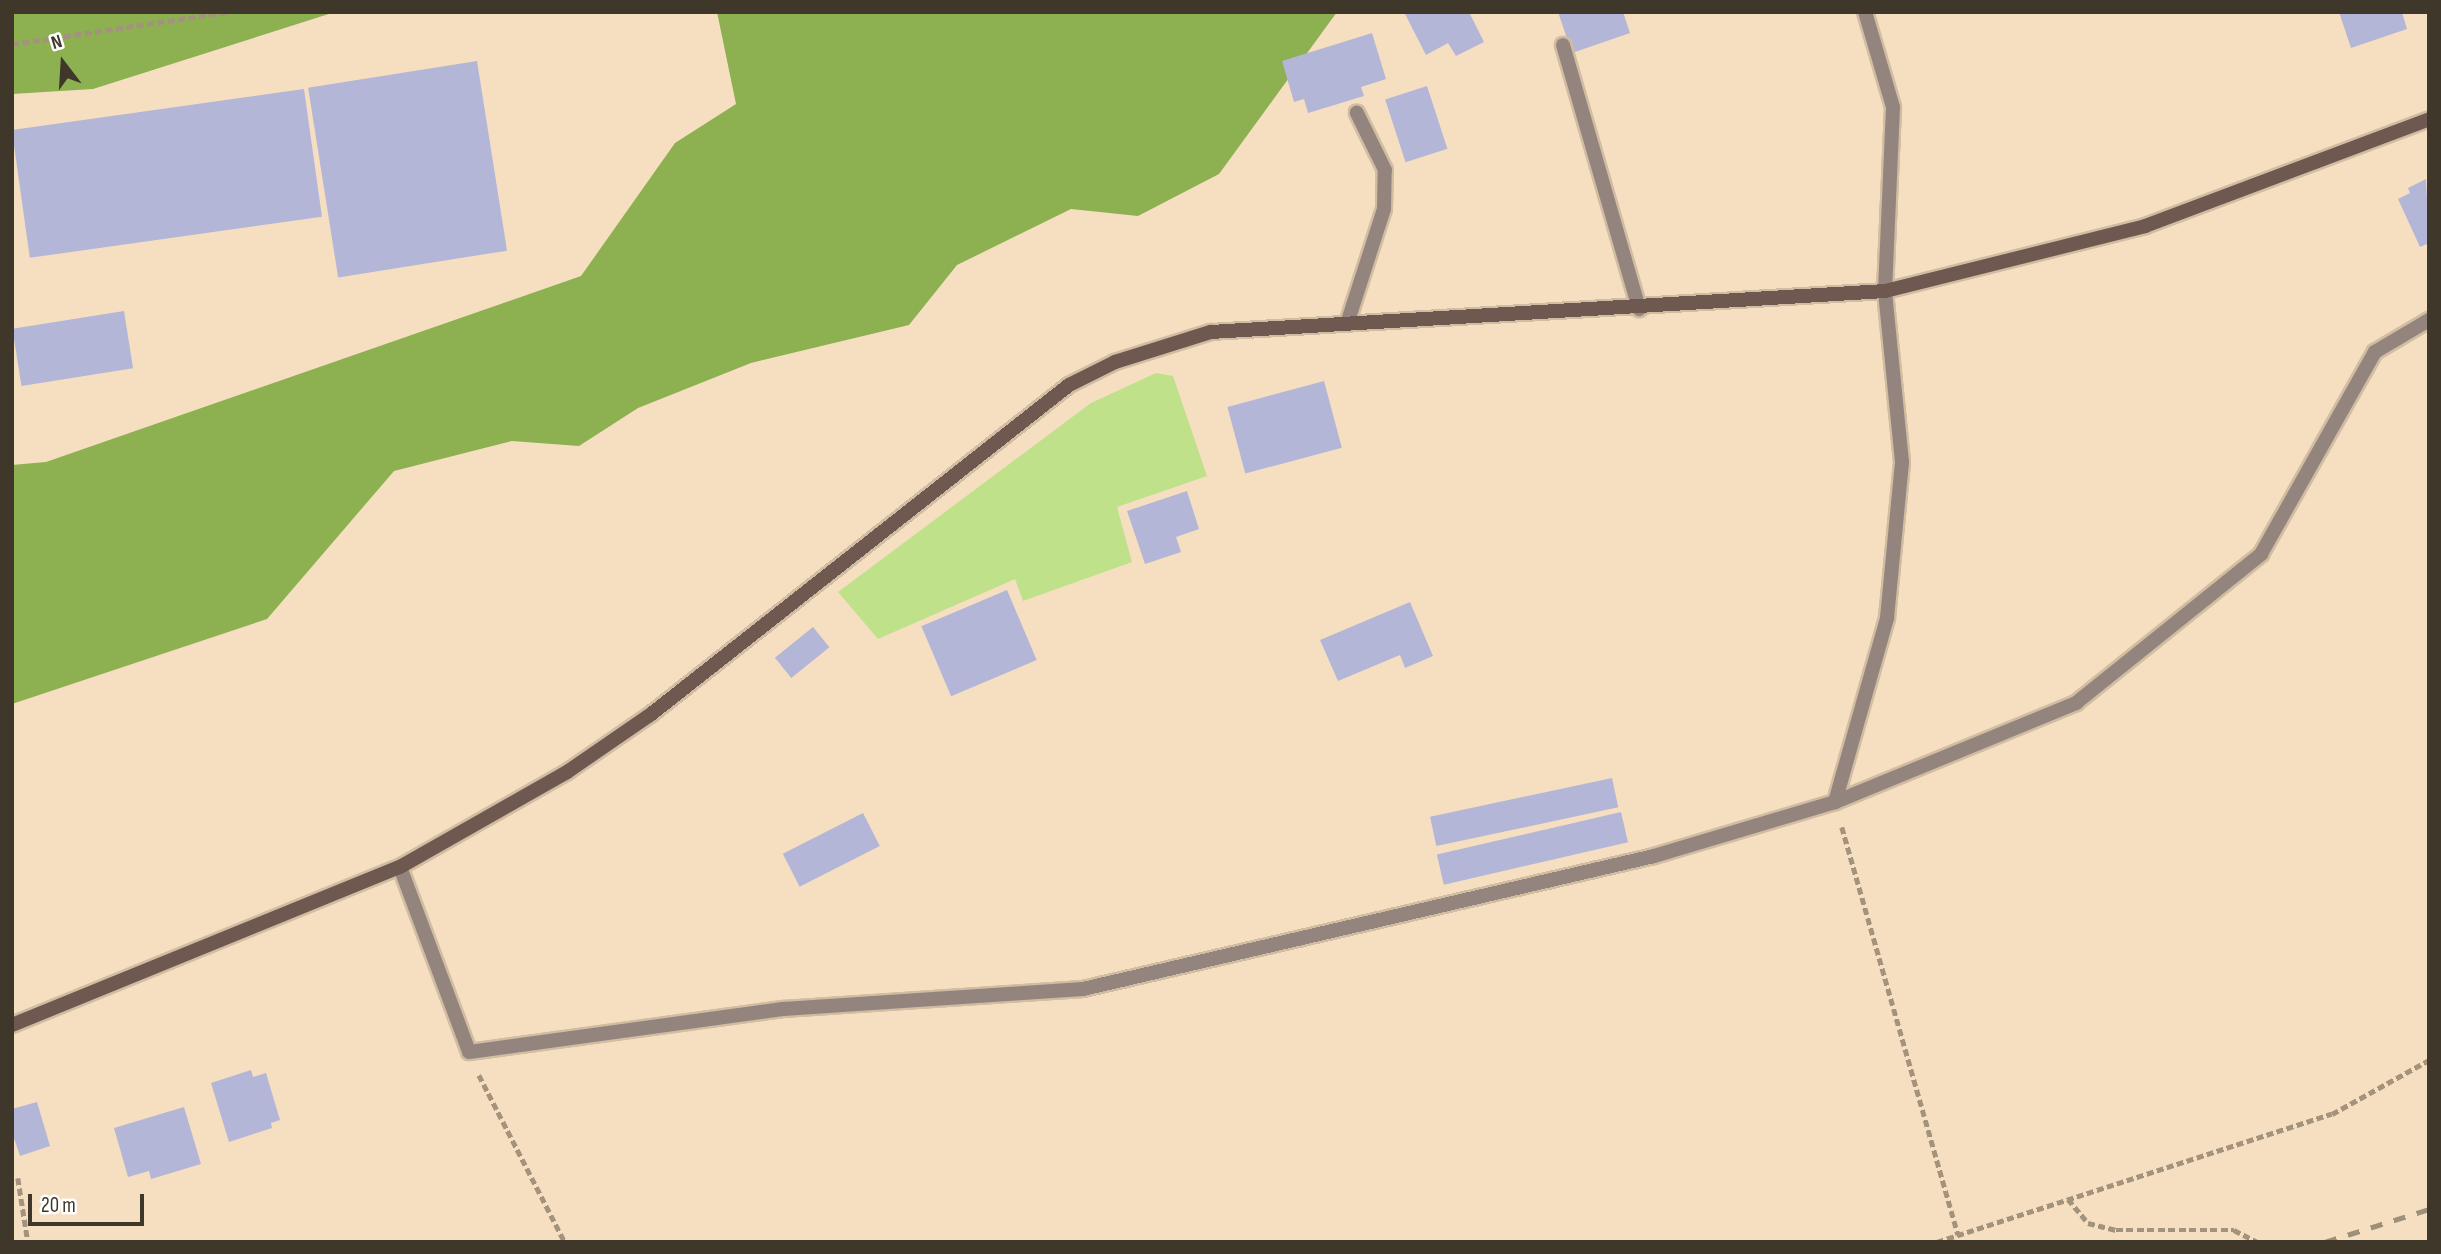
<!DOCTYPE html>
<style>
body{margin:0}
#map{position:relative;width:2441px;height:1254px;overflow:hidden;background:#f5dfc0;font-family:"Sofia Sans Condensed",sans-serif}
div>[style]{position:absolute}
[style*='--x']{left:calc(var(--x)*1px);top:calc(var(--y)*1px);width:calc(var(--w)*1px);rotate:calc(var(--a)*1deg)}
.green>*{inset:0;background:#bfe189}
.forest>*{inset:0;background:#8db051}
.building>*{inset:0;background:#b4b6d8;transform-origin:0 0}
.path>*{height:4.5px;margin-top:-2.25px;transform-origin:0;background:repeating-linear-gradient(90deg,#a3937c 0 7px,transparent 0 10.5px)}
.roads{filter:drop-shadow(2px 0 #d1bda2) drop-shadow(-2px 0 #d1bda2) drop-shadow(0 2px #d1bda2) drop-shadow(0 -2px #d1bda2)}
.lane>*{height:14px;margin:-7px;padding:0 7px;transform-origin:7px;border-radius:7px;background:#94847e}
.street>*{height:14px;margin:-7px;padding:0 7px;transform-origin:7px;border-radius:7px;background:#94847e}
.secondary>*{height:14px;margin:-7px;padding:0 7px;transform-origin:7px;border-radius:7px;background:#6e584f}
.rail>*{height:5px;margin-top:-2.5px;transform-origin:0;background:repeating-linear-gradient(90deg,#9e8f79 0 12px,transparent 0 24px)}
span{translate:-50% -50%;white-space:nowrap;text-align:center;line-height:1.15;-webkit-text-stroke:6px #fff;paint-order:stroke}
.frame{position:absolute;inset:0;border:14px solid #40372b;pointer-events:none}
.north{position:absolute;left:28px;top:28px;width:70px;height:70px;-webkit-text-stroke:5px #fff;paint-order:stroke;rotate:343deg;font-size:19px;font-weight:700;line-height:28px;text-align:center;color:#40372b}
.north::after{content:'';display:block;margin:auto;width:24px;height:32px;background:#40372b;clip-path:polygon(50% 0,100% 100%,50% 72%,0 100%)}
.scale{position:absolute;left:28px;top:1194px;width:116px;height:32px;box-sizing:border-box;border:4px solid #40372b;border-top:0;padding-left:9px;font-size:21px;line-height:24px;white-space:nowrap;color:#40372b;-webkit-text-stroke:5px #fff;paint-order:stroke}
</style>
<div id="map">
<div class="green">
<div style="clip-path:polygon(1156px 373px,1173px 376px,1207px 476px,1117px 507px,1132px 562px,1023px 601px,1015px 579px,878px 639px,838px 592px,1091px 403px)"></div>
</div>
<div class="forest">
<div style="clip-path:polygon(12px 12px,335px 12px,93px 89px,12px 94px)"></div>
<div style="clip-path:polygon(717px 12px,1337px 12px,1219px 174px,1138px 216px,1071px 209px,957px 265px,909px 325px,751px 363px,638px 408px,579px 446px,512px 441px,394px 471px,267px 619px,12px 704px,12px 465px,46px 462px,581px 276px,675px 143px,736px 104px)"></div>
</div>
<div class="building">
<div style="clip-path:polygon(1404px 12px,1469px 12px,1484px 42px,1456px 56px,1448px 43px,1426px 55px)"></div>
<div style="clip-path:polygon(1558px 12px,1623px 12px,1630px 33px,1572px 53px)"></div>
<div style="clip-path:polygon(2339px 12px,2402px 12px,2407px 29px,2351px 48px)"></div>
<div style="clip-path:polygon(1372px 33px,1386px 79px,1361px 87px,1364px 96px,1308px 113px,1304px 99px,1294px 102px,1282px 61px)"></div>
<div style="left:477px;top:61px;width:192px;height:171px;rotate:81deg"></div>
<div style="left:1427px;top:86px;width:66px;height:44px;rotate:72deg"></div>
<div style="left:304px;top:89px;width:129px;height:295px;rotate:82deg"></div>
<div style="clip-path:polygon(2426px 179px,2429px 243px,2420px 247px,2398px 199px,2410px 193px,2408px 188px)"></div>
<div style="left:124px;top:311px;width:58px;height:113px;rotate:81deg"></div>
<div style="left:1324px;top:381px;width:69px;height:100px;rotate:75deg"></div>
<div style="clip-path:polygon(1187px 491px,1199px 529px,1176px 537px,1181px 552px,1145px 564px,1127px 511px)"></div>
<div style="left:1007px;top:590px;width:76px;height:93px;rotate:67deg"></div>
<div style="clip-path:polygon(1410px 602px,1433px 656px,1405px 668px,1400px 655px,1338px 681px,1320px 640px)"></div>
<div style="left:813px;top:627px;width:26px;height:49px;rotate:51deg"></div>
<div style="left:1612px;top:778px;width:30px;height:186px;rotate:78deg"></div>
<div style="left:1621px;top:812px;width:31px;height:189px;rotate:77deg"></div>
<div style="left:863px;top:813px;width:37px;height:90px;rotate:63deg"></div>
<div style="clip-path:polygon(251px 1070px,253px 1077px,266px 1073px,280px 1120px,271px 1123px,272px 1128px,229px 1142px,211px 1083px)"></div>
<div style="clip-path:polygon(37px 1102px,50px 1146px,20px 1156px,12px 1132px,12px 1109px)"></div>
<div style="clip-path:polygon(184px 1107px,201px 1164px,151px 1179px,149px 1171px,128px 1177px,114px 1128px)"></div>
</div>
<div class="path">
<div style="--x:12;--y:44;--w:217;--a:-8.5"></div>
<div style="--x:1842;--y:827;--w:424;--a:74.1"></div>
<div style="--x:479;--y:1075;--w:188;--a:62.8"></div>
<div style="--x:18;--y:1178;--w:65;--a:81.1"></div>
<div style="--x:2068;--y:1199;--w:31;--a:50"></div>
<div style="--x:2088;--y:1223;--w:29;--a:14"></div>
<div style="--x:2116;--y:1230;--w:118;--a:0"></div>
<div style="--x:2234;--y:1230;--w:27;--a:27"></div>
<div style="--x:1937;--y:1242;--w:415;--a:-18"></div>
<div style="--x:2332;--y:1114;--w:111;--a:-29.1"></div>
</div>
<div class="roads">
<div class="lane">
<div style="--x:1563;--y:45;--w:275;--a:73.9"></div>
<div style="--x:1347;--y:324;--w:121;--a:-72.2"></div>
<div style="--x:1384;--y:209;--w:39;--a:-89"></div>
<div style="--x:1385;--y:170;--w:64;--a:-116.2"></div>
</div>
<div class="street">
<div style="--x:1835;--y:802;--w:191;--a:-74.2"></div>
<div style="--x:1887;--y:618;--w:157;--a:-84.5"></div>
<div style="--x:1902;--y:462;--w:172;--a:-95.7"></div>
<div style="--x:1885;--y:291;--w:184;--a:-87.5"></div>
<div style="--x:1893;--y:107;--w:99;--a:-106.4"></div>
<div style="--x:400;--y:867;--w:197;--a:69.5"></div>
<div style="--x:469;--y:1052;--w:317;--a:-7.8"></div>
<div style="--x:783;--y:1009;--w:301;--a:-3.8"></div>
<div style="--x:1083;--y:989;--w:586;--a:-13.11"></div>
<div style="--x:1654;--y:856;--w:189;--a:-16.6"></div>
<div style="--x:1835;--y:802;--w:261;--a:-22.3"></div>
<div style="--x:2076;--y:703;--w:238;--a:-38.8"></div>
<div style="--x:2261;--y:554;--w:232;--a:-60.6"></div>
<div style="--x:2375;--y:352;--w:63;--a:-30.7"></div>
</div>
<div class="secondary">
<div style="--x:12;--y:1025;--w:419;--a:-22.2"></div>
<div style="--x:400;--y:867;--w:192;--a:-29.6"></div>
<div style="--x:567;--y:772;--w:101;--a:-34.5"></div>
<div style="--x:650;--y:715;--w:533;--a:-38.22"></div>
<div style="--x:1069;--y:385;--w:51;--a:-26.6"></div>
<div style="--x:1115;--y:362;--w:101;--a:-17.4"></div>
<div style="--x:1211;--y:332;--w:675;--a:-3.48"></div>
<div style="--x:1885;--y:291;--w:268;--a:-14"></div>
<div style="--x:2145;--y:226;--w:303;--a:-20.6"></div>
</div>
</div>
<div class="rail">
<div style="--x:2325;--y:1242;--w:109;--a:-17.6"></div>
</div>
<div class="frame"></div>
<div class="north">N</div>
<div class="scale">20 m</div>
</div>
